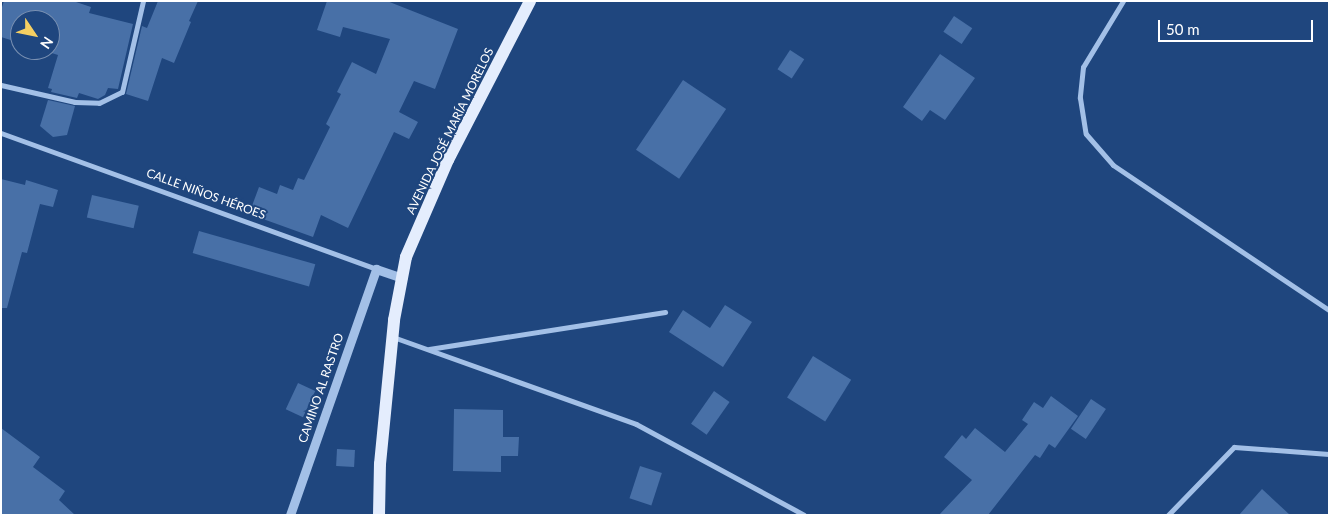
<!DOCTYPE html>
<meta charset="utf-8">
<style>
body{margin:0}
#map{position:relative;width:1330px;height:516px;overflow:hidden;background:#1f467e;font-family:Lato,sans-serif}
div>[style]{position:absolute}
[style*='--x']{left:calc(var(--x)*1px);top:calc(var(--y)*1px);width:calc(var(--w)*1px);rotate:calc(var(--a)*1deg)}
.building>*{inset:0;background:#4870a7;transform-origin:0 0}
.minor>*{height:5px;margin:-2.5px;padding:0 2.5px;transform-origin:2.5px;border-radius:2.5px;background:#a3c0e7}
.tertiary>*{height:9px;margin:-4.5px;padding:0 4.5px;transform-origin:4.5px;border-radius:4.5px;background:#a3c0e7}
.primary>*{height:12px;margin:-6px;padding:0 6px;transform-origin:6px;border-radius:6px;background:#e4edfd}
span{translate:-50% -50%;white-space:nowrap;text-align:center;line-height:1.15;-webkit-text-stroke:4px #1f467e;paint-order:stroke}
.street-label{font-size:12px;color:#fff}
.frame{position:absolute;inset:0;border:2px solid #fff;pointer-events:none}
.north{position:absolute;left:10px;top:10px;width:50px;height:50px;box-sizing:border-box;background:#1f467e;border:1px solid #7990b2;border-radius:50%;rotate:124deg;font-size:14px;font-weight:700;line-height:20px;text-align:center;color:#fff}
.north::after{content:'';display:block;margin:auto;width:18px;height:22px;background:#f5cf62;clip-path:polygon(50% 0,100% 100%,50% 72%,0 100%)}
.scale{position:absolute;left:1158px;top:20px;width:155px;height:22px;box-sizing:border-box;border:2px solid #fff;border-top:0;padding-left:6px;font-size:15px;line-height:18px;white-space:nowrap;color:#fff;-webkit-text-stroke:4px #1f467e;paint-order:stroke}
</style>
<div id="map">
<div class="building">
<div style="clip-path:polygon(4px 1px,73px 1px,91px 7px,89px 13px,133px 24px,118px 89px,108px 88px,105px 95px,98px 99px,79px 93px,77px 98px,51px 92px,52px 89px,48px 88px,58px 55px,42px 50px,50px 50px,50px 20px,20px 20px,20px 43px,1px 37px,1px 10px)"></div>
<div style="clip-path:polygon(158px 1px,198px 1px,189px 21px,191px 22px,174px 63px,162px 58px,148px 101px,126px 94px,142px 26px,147px 28px)"></div>
<div style="clip-path:polygon(327px 1px,387px 1px,458px 29px,435px 89px,414px 81px,399px 112px,418px 122px,409px 139px,394px 132px,348px 228px,321px 215px,313px 237px,249px 214px,259px 187px,277px 194px,280px 185px,293px 190px,298px 178px,304px 180px,330px 127px,326px 124px,341px 94px,337px 92px,352px 62px,376px 74px,390px 39px,343px 27px,340px 37px,317px 30px)"></div>
<div style="left:954px;top:16px;width:22px;height:19px;rotate:34deg"></div>
<div style="left:790px;top:50px;width:17px;height:23px;rotate:33deg"></div>
<div style="clip-path:polygon(940px 54px,975px 78px,945px 120px,930px 110px,922px 121px,903px 107px)"></div>
<div style="left:683px;top:80px;width:52px;height:84px;rotate:34deg"></div>
<div style="clip-path:polygon(48px 100px,75px 106px,67px 135px,53px 137px,40px 126px)"></div>
<div style="clip-path:polygon(1px 179px,25px 185px,26px 180px,58px 190px,53px 207px,40px 204px,27px 253px,22px 252px,7px 308px,1px 308px)"></div>
<div style="left:92px;top:195px;width:48px;height:23px;rotate:13deg"></div>
<div style="left:199px;top:231px;width:121px;height:23px;rotate:16deg"></div>
<div style="clip-path:polygon(725px 305px,752px 322px,723px 367px,669px 332px,683px 310px,710px 328px)"></div>
<div style="left:813px;top:356px;width:45px;height:49px;rotate:32deg"></div>
<div style="left:298px;top:383px;width:19px;height:29px;rotate:25deg"></div>
<div style="left:714px;top:391px;width:19px;height:40px;rotate:35deg"></div>
<div style="clip-path:polygon(1051px 396px,1078px 416px,1055px 448px,1049px 444px,1040px 458px,1035px 455px,988px 515px,939px 515px,972px 480px,944px 457px,962px 435px,966px 439px,975px 428px,1005px 452px,1028px 424px,1022px 420px,1034px 402px,1043px 408px)"></div>
<div style="left:1091px;top:399px;width:18px;height:36px;rotate:34deg"></div>
<div style="clip-path:polygon(454px 409px,503px 410px,503px 437px,519px 437px,518px 456px,501px 456px,501px 472px,453px 471px)"></div>
<div style="clip-path:polygon(1px 428px,40px 457px,33px 467px,65px 491px,59px 500px,75px 515px,1px 515px)"></div>
<div style="left:337px;top:449px;width:18px;height:17px;rotate:3deg"></div>
<div style="left:640px;top:466px;width:23px;height:34px;rotate:18deg"></div>
<div style="clip-path:polygon(1262px 489px,1290px 515px,1239px 515px)"></div>
</div>
<div class="minor">
<div style="--x:1123;--y:1;--w:77;--a:121.2"></div>
<div style="--x:1083;--y:67;--w:31;--a:96"></div>
<div style="--x:1080;--y:98;--w:36;--a:81"></div>
<div style="--x:1086;--y:134;--w:41;--a:48.9"></div>
<div style="--x:1113;--y:165;--w:260;--a:33.9"></div>
<div style="--x:1;--y:85;--w:76;--a:12.9"></div>
<div style="--x:75;--y:102;--w:24;--a:2"></div>
<div style="--x:99;--y:103;--w:25;--a:-26"></div>
<div style="--x:122;--y:92;--w:93;--a:-77"></div>
<div style="--x:1;--y:133;--w:399;--a:19.9"></div>
<div style="--x:393;--y:337;--w:258;--a:19.7"></div>
<div style="--x:636;--y:424;--w:191;--a:28.4"></div>
<div style="--x:429;--y:349;--w:239;--a:-8.9"></div>
<div style="--x:1168;--y:515;--w:95;--a:-45.9"></div>
<div style="--x:1234;--y:447;--w:95;--a:4.2"></div>
</div>
<div class="tertiary">
<div style="--x:290;--y:515;--w:261;--a:-70.7"></div>
<div style="--x:376;--y:269;--w:28;--a:19"></div>
</div>
<div class="primary">
<div style="--x:379;--y:515;--w:51;--a:-88.9"></div>
<div style="--x:380;--y:464;--w:145;--a:-84.4"></div>
<div style="--x:394;--y:320;--w:64;--a:-79.2"></div>
<div style="--x:406;--y:257;--w:106;--a:-66.6"></div>
<div style="--x:448;--y:160;--w:179;--a:-62.7"></div>
</div>
<div class="street-label">
<span style="left:450px;top:131px;rotate:-64deg">AVENIDA JOSÉ MARÍA MORELOS</span>
<span style="left:206px;top:194px;rotate:20deg">CALLE NIÑOS HÉROES</span>
<span style="left:321px;top:388px;rotate:-71deg">CAMINO AL RASTRO</span>
</div>
<div class="frame"></div>
<div class="north">N</div>
<div class="scale">50 m</div>
</div>
